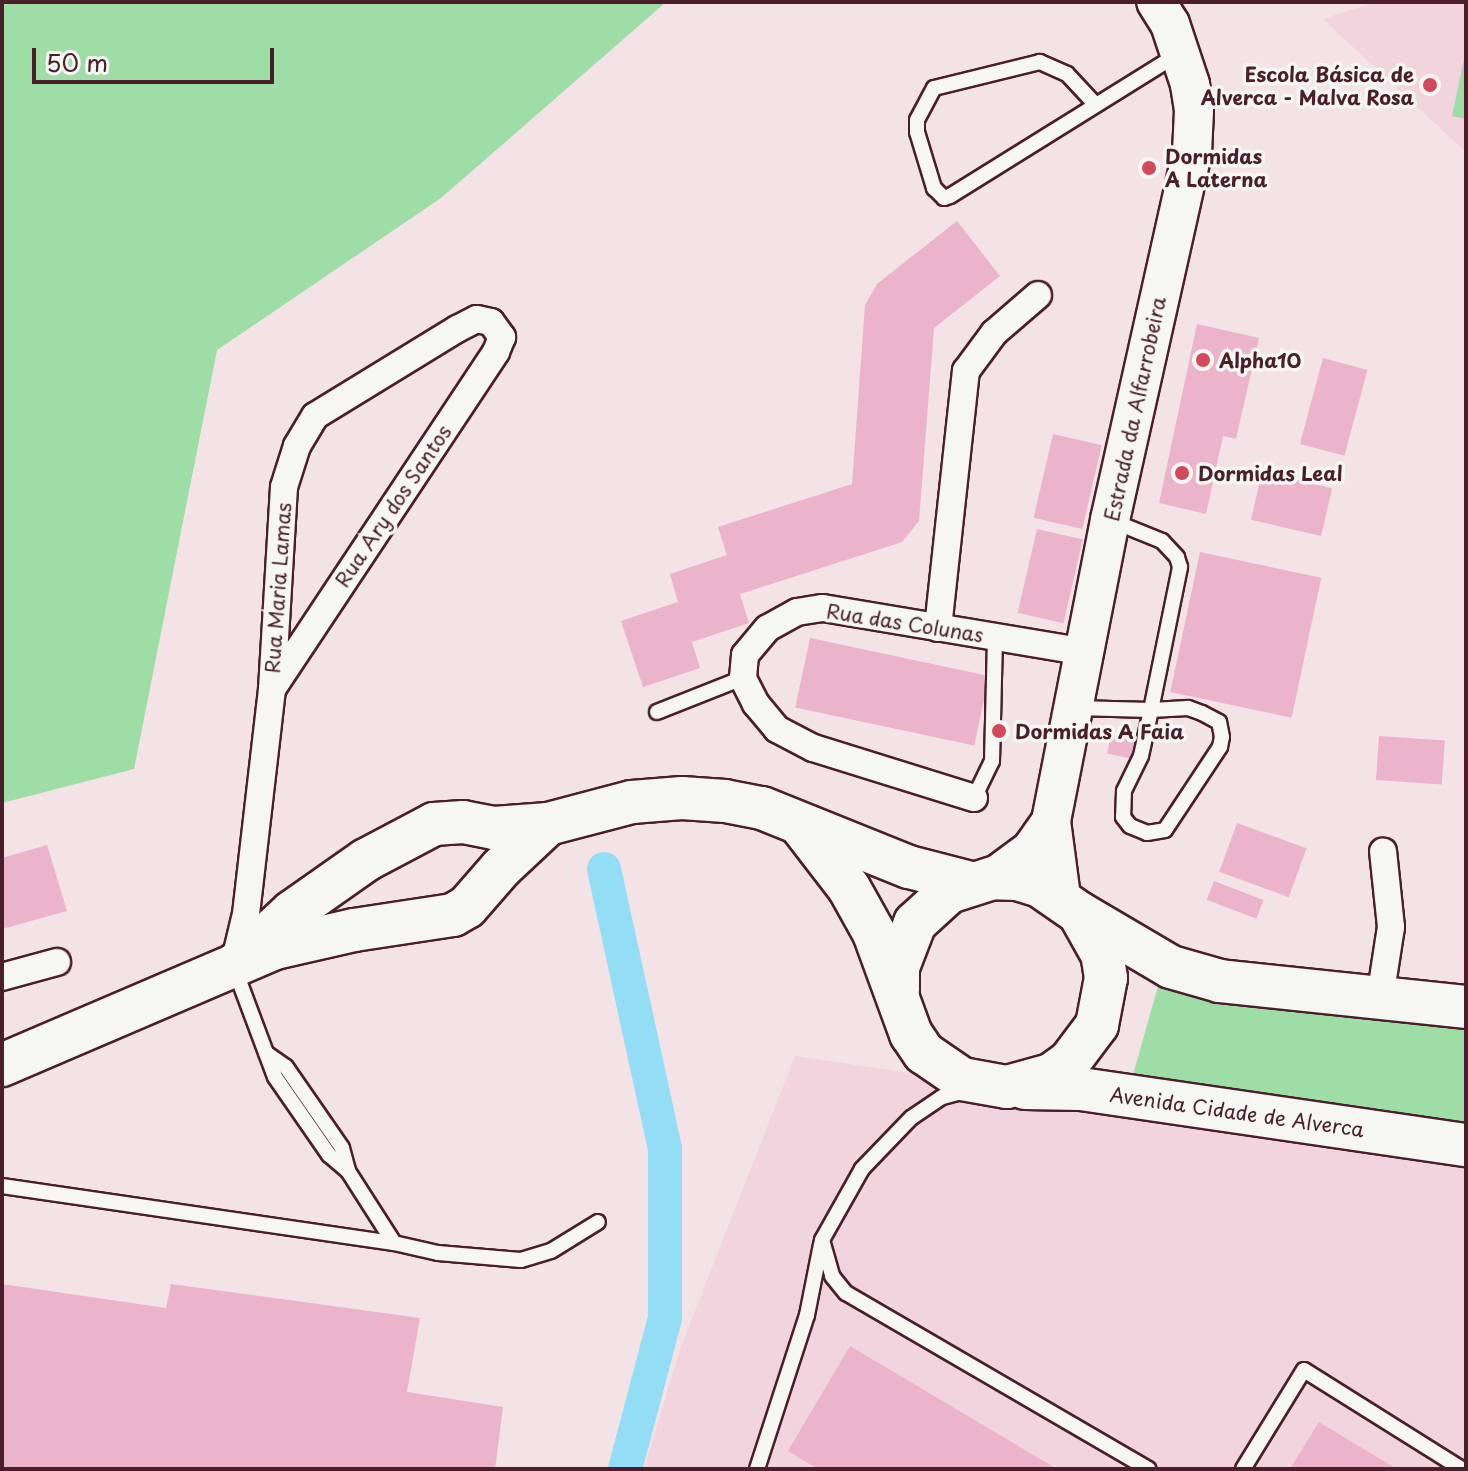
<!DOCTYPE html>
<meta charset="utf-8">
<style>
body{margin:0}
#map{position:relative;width:1468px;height:1471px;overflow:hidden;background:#f3e2e6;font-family:"Playpen Sans",sans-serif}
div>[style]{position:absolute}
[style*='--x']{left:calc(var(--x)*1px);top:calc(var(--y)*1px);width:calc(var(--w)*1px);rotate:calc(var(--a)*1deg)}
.built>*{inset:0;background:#f1d4de}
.green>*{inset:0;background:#9edda6}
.canal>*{height:34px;margin:-17px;padding:0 17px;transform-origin:17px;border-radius:17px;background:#93def4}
.building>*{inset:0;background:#ebb4ca;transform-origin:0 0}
.roads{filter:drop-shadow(2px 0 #4a1f2b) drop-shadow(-2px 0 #4a1f2b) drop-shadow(0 2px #4a1f2b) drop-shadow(0 -2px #4a1f2b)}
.lane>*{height:14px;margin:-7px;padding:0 7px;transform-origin:7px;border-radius:7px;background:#f6f6f2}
.street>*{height:26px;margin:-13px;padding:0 13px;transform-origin:13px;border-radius:13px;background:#f6f6f2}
.secondary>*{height:38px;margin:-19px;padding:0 19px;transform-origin:19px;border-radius:19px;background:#f6f6f2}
.primary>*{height:42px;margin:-21px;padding:0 21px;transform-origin:21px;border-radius:21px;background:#f6f6f2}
.dots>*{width:22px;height:22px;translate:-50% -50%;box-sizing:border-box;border:4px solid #f6f6f2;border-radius:50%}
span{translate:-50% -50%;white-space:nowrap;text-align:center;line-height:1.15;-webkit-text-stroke:7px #f6f6f2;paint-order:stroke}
.poi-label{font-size:20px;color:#4a1f2b;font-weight:700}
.right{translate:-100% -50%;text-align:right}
.left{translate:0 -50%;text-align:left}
.street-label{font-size:20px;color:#4a1f2b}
.frame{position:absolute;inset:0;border:4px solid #4a1f2b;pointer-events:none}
.scale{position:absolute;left:32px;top:48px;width:242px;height:36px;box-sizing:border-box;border:4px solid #4a1f2b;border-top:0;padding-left:10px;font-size:24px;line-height:28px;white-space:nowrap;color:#4a1f2b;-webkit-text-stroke:6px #f6f6f2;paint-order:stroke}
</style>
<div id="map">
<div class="built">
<div style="clip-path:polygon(1376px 2px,1466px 2px,1466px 152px,1323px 19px)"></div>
<div style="clip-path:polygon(795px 1056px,1466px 1155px,1466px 1469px,644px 1469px,680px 1349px)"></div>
</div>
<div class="green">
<div style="clip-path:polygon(2px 2px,666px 2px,441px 198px,217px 350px,134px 769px,2px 803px)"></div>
<div style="clip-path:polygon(1466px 50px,1466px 119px,1452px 116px)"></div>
<div style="clip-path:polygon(1158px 986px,1466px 1021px,1466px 1124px,1133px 1075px)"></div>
</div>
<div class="canal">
<div style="--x:604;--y:869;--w:287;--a:77.7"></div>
<div style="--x:665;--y:1149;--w:169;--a:90"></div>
<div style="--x:665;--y:1318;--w:156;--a:104.8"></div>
</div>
<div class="building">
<div style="clip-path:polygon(957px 221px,1000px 276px,934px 328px,919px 521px,902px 542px,740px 594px,749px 623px,692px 642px,700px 668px,643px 687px,621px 621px,678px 602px,670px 574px,727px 555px,718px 527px,852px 484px,865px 305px,877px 284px)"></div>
<div style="clip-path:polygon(1197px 324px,1259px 338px,1236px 439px,1223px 436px,1206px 514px,1159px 503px)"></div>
<div style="left:1323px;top:358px;width:46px;height:89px;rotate:15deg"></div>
<div style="left:1053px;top:434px;width:50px;height:86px;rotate:13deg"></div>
<div style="left:1262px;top:472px;width:72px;height:49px;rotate:13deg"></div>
<div style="left:1037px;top:529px;width:47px;height:86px;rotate:13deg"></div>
<div style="left:1200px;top:552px;width:124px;height:143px;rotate:12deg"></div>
<div style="left:810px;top:638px;width:183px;height:71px;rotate:12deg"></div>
<div style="left:1111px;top:735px;width:25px;height:19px;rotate:12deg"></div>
<div style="left:1379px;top:736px;width:66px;height:44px;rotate:4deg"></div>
<div style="left:1237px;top:823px;width:74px;height:52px;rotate:20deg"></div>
<div style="clip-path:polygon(47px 845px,67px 911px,2px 929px,2px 858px)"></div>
<div style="left:1214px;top:881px;width:53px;height:20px;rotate:21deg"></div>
<div style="clip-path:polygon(2px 1284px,166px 1308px,171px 1284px,420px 1318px,407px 1392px,503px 1407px,495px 1469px,2px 1469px)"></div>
<div style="clip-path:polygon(850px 1346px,1057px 1469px,818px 1469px,788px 1451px)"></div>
<div style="clip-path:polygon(1319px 1422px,1397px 1469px,1290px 1469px)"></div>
</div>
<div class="roads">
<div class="lane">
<div style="--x:1095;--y:104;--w:41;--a:-133"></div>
<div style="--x:1067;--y:74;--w:30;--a:-156"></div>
<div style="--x:1040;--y:62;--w:109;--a:166.2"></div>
<div style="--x:934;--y:88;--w:36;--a:118"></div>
<div style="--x:917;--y:120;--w:12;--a:90"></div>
<div style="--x:917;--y:132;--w:59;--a:73.1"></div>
<div style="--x:934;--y:188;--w:14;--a:45"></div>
<div style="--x:944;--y:198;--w:6;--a:-18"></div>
<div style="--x:950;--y:196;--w:269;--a:-31.9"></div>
<div style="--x:1075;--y:708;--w:76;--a:1.5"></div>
<div style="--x:1151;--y:710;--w:47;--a:102.3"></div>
<div style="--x:1141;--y:756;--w:39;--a:116"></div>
<div style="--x:1124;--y:791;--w:26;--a:92"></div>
<div style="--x:1123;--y:817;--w:11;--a:52"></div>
<div style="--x:1130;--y:826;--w:18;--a:22"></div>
<div style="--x:1147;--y:833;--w:18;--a:-9"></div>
<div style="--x:1165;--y:830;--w:100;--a:-56.5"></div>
<div style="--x:1220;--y:747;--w:10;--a:-79"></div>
<div style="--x:1222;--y:737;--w:15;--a:-101"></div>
<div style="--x:1219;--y:722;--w:19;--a:-152"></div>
<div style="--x:1202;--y:713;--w:15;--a:-160"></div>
<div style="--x:1188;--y:708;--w:37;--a:177"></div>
<div style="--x:1151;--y:710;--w:146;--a:-78.5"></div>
<div style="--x:1180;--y:567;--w:10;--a:-107"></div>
<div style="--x:1177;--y:557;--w:22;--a:-133"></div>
<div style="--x:1162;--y:541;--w:56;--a:-158"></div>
<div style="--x:657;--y:712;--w:92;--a:-21.6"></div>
<div style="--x:974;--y:798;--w:41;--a:-64.1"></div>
<div style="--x:992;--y:761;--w:124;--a:-88.6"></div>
<div style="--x:235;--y:970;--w:114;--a:69.5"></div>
<div style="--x:275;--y:1077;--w:95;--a:55.3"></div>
<div style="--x:329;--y:1155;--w:25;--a:40"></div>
<div style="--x:348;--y:1171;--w:85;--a:57.4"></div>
<div style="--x:266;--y:1053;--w:24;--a:35"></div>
<div style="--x:286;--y:1067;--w:98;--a:55.3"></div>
<div style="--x:342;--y:1148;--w:24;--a:75"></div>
<div style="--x:965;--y:1091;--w:24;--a:165"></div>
<div style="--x:942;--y:1097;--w:37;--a:146"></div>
<div style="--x:911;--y:1118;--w:71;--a:133.9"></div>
<div style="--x:862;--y:1169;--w:81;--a:119.4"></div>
<div style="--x:822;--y:1240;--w:37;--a:74"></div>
<div style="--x:832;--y:1276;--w:22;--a:51"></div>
<div style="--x:846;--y:1293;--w:350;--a:30.2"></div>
<div style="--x:2;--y:1186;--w:396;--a:8.3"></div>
<div style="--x:394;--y:1243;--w:45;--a:12.8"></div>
<div style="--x:438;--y:1253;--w:83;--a:4.8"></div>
<div style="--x:521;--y:1260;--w:31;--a:-17"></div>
<div style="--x:551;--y:1251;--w:55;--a:-31.7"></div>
<div style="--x:757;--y:1469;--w:162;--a:-72"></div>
<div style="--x:807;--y:1315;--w:72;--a:-78.8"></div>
<div style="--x:1243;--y:1469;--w:116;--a:-58.4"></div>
<div style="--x:1304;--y:1370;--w:186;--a:32.1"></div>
</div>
<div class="street">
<div style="--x:938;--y:628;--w:259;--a:-83.8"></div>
<div style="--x:966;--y:371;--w:47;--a:-53.6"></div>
<div style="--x:994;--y:333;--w:58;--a:-40.8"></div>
<div style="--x:974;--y:798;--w:169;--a:-162.7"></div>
<div style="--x:813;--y:748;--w:41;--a:-152.2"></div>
<div style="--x:777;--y:729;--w:33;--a:-130"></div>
<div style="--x:756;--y:704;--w:29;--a:-117"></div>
<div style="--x:743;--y:678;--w:23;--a:-85"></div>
<div style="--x:745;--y:655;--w:35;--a:-50"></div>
<div style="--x:768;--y:628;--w:33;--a:-29"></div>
<div style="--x:797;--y:612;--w:26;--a:-9"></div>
<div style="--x:823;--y:608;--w:267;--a:9.5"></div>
<div style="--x:234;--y:964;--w:51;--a:-76.5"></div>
<div style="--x:246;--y:914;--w:226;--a:-83.4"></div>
<div style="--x:272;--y:689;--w:202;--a:-86.6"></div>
<div style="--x:284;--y:487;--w:43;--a:-72.4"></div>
<div style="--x:297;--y:446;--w:35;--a:-59"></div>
<div style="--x:315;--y:416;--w:167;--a:-31.5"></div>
<div style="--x:457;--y:329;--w:22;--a:-27"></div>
<div style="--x:477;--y:319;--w:14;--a:12"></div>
<div style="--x:491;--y:322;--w:19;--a:54"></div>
<div style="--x:502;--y:337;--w:16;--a:112"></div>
<div style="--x:496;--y:352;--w:405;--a:123.6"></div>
<div style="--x:2;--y:977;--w:57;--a:-15.3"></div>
<div style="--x:1380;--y:998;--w:72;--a:-81.2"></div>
<div style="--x:1391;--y:927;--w:76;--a:-96"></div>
</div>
<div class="secondary">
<div style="--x:993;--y:878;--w:47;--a:-36.4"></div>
<div style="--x:1031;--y:850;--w:35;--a:-55"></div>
<div style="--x:1061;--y:897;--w:77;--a:-97.5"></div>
<div style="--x:1051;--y:821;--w:307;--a:-78.9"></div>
<div style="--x:1110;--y:520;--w:376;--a:-77.4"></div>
<div style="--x:1192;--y:153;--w:43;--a:-87.3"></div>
<div style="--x:1194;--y:110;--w:26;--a:-99"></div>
<div style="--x:1190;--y:84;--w:63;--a:-108.4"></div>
<div style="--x:1170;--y:24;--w:26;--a:-122"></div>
</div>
<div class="primary">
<div style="--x:802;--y:827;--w:77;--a:52.4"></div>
<div style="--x:849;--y:888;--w:51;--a:60.9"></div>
<div style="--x:874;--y:933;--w:108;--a:69.9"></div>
<div style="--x:911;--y:1034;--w:23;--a:56"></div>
<div style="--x:924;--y:1053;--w:46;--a:34.4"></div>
<div style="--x:962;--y:1079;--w:46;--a:10.1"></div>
<div style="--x:1007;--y:1087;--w:46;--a:-15.3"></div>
<div style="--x:1051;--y:1075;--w:24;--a:-36"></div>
<div style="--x:1070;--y:1061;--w:45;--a:-53.1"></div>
<div style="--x:1097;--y:1025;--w:48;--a:-79.2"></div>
<div style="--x:1106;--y:978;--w:24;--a:-99"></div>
<div style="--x:1102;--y:954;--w:47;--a:-119.3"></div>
<div style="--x:1079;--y:913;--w:47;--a:-145.3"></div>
<div style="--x:1040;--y:886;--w:24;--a:-163"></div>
<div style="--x:1017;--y:879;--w:24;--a:-178"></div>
<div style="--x:993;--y:878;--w:46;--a:162.3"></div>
<div style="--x:949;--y:892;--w:46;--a:137.6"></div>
<div style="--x:915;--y:923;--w:47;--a:111.1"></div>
<div style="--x:898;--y:967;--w:23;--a:90"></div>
<div style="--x:1081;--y:914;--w:104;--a:30.5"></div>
<div style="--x:1171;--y:967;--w:51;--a:15.9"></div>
<div style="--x:1220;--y:981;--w:247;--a:6"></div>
<div style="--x:234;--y:966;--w:79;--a:-43"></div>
<div style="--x:292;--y:912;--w:90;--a:-35.1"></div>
<div style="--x:366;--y:860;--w:77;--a:-27.9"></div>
<div style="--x:434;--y:824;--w:29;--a:-4"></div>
<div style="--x:463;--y:822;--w:32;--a:11"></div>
<div style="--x:494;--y:828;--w:54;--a:-4.2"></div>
<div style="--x:548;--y:824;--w:87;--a:-14.7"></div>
<div style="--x:632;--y:802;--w:50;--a:-4.6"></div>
<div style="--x:682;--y:798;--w:43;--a:4"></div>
<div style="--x:725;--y:801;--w:38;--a:11"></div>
<div style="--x:762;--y:808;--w:158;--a:21.9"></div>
<div style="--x:909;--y:867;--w:64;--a:14.5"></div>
<div style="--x:2;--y:1065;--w:297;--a:-23.2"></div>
<div style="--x:275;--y:948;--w:81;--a:-12.8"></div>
<div style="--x:354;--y:930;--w:100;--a:-8.6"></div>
<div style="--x:453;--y:915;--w:16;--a:-30"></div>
<div style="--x:467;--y:907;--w:52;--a:-48.9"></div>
<div style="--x:501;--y:868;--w:64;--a:-43.1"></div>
<div style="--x:1025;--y:1088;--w:56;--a:1"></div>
<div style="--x:1081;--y:1089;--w:389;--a:8.3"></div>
</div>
</div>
<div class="dots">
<div style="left:1430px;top:85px;background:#d1495b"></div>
<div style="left:1149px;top:168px;background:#d1495b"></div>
<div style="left:1203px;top:360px;background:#d1495b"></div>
<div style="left:1182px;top:473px;background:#d1495b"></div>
<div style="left:999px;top:731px;background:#d1495b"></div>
</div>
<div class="poi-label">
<span class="right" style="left:1414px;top:86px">Escola Básica de<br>Alverca - Malva Rosa</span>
<span class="left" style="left:1165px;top:168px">Dormidas<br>A Laterna</span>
<span class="left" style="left:1219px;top:360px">Alpha10</span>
<span class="left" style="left:1198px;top:473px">Dormidas Leal</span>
<span class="left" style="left:1015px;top:731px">Dormidas A Faia</span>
</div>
<div class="street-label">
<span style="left:1135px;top:409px;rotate:-78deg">Estrada da Alfarrobeira</span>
<span style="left:393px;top:506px;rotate:-56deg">Rua Ary dos Santos</span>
<span style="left:278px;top:588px;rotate:-86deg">Rua Maria Lamas</span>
<span style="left:905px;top:623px;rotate:9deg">Rua das Colunas</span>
<span style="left:1237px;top:1112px;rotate:8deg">Avenida Cidade de Alverca</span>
</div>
<div class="frame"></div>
<div class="scale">50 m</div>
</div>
